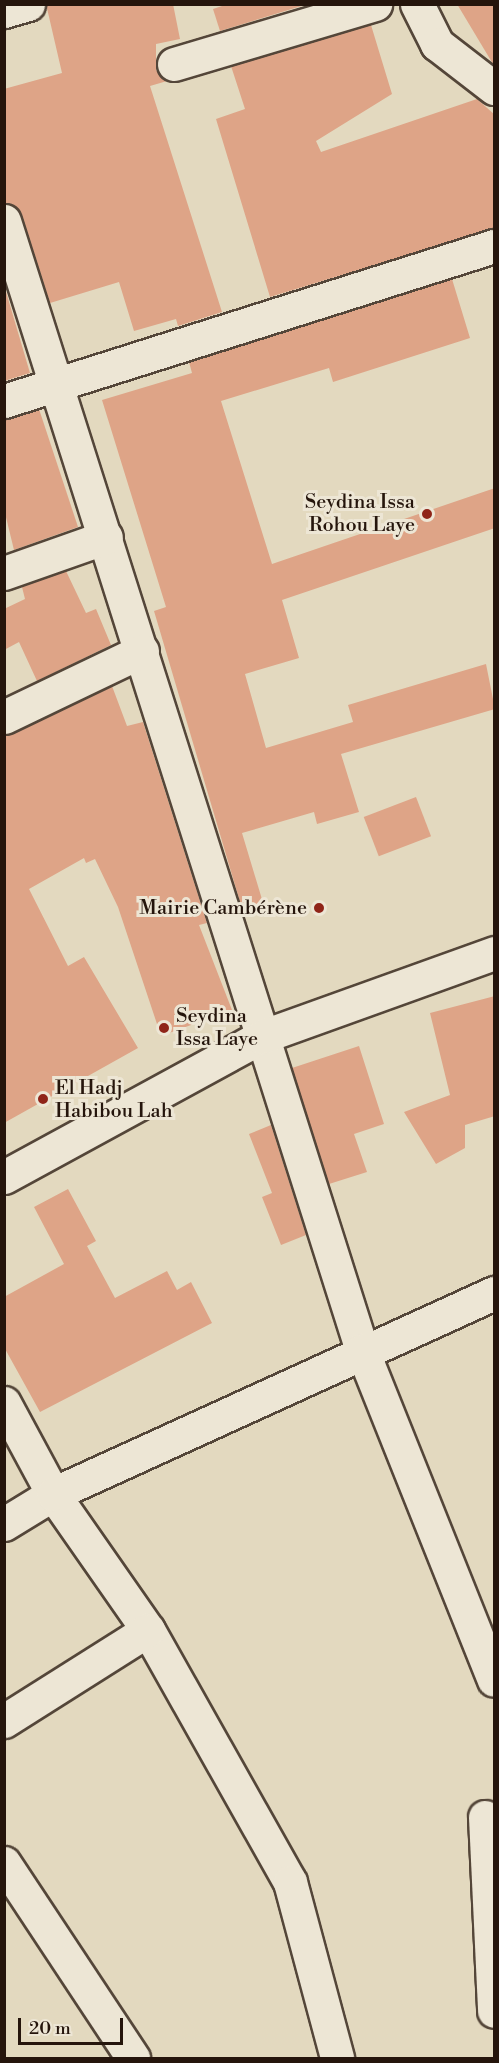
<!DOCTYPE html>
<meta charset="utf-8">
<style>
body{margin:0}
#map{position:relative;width:499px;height:2063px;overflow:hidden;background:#e3d9bf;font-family:"Libre Bodoni",serif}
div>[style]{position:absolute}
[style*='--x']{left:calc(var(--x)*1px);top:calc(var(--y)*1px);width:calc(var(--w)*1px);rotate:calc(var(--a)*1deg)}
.building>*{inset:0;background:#dea487;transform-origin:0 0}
.roads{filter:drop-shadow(2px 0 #544639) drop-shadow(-2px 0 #544639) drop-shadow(0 2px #544639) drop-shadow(0 -2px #544639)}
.street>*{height:33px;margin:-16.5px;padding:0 16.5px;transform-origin:16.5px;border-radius:16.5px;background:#ede6d5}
.secondary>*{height:33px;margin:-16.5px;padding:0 16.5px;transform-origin:16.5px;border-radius:16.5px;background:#ede6d5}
.dots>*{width:16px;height:16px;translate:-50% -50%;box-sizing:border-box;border:3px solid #ede6d5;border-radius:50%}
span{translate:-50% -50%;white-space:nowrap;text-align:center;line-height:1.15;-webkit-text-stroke:6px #ede6d5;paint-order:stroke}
.poi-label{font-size:20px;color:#25150c}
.right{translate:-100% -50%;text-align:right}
.left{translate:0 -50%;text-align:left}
.frame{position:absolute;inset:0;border:6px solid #25150c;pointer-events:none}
.scale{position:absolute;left:18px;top:2018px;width:105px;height:27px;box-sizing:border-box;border:3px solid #25150c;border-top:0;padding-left:8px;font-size:18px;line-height:21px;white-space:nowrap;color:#25150c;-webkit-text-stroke:4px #ede6d5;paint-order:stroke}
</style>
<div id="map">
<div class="building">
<div style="clip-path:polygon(46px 4px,173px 4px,180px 39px,156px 44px,156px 70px,167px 81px,150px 86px,222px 312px,178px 326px,176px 319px,134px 331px,119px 282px,50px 303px,22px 215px,4px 203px,4px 89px,62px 73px)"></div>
<div style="clip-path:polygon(228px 4px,308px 4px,220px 31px,213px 9px)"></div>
<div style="clip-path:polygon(457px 4px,495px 4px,495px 65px,493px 64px)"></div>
<div style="clip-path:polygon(371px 25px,392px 94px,316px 141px,321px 152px,477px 99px,495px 115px,495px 228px,270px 297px,216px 119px,245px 109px,231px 66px)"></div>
<div style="clip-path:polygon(452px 279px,470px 338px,333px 382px,329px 368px,221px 401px,272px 564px,495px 488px,495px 528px,282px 600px,299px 658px,245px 674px,266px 748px,353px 722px,348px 705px,486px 664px,495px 709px,341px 754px,359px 812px,317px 824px,314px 812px,242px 833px,264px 906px,243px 912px,154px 611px,166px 607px,102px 400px,192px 373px,189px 362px)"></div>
<div style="clip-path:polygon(4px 285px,30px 373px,4px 381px)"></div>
<div style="clip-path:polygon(39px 409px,78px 527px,14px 550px,4px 509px,4px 419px)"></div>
<div style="clip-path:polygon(66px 571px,86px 613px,96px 609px,111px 645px,37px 681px,19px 642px,4px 650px,4px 609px,25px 599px,22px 587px)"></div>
<div style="clip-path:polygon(112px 686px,127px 726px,143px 722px,207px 923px,199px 925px,232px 1010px,161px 1036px,118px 907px,95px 859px,86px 863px,84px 858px,29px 889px,68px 966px,84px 957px,138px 1048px,4px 1123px,4px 735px)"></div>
<div style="left:416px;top:797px;width:42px;height:56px;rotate:69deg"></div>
<div style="clip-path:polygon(495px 996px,495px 1116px,465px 1125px,465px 1148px,436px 1164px,404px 1112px,450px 1095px,430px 1013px)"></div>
<div style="clip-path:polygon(359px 1046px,384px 1124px,354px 1134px,367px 1172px,329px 1184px,292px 1068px)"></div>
<div style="clip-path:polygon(271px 1125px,306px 1235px,281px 1245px,262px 1197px,272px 1193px,249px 1134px)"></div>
<div style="clip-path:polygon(68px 1189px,96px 1241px,87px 1246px,115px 1298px,167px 1271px,177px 1290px,191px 1282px,212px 1323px,40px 1412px,4px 1347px,4px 1297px,64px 1264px,34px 1207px)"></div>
</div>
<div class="roads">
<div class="street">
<div style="--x:417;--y:4;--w:45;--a:63.4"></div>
<div style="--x:437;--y:44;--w:72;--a:37.7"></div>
<div style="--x:4;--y:11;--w:25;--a:-16"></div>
<div style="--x:174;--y:64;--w:210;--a:-16.6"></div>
<div style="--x:4;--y:221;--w:1184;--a:72.41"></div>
<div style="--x:362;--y:1350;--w:355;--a:68.2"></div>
<div style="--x:4;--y:401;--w:514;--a:-17.55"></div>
<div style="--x:4;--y:573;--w:108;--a:-19.4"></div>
<div style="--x:4;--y:717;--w:153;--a:-25.6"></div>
<div style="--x:4;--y:1403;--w:103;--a:61.7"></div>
<div style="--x:53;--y:1494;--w:166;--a:55.1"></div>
<div style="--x:148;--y:1630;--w:289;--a:60.6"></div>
<div style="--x:290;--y:1882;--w:182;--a:75"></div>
<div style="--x:4;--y:1524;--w:57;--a:-31.5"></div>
<div style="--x:53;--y:1494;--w:485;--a:-24.5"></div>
<div style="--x:4;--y:1721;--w:170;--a:-32.3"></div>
<div style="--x:485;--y:1817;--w:194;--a:87.3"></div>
<div style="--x:4;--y:1863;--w:234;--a:56.5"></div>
</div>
<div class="secondary">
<div style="--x:4;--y:1177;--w:293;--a:-28.6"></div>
<div style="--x:261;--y:1037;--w:248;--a:-19.8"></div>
</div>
</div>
<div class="dots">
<div style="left:427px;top:514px;background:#8f2418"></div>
<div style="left:319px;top:908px;background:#8f2418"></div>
<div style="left:164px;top:1028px;background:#8f2418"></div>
<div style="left:43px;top:1099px;background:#8f2418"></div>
</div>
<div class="poi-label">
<span class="right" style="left:415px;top:514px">Seydina Issa<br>Rohou Laye</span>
<span class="right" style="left:307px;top:908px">Mairie Cambérène</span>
<span class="left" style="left:176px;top:1028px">Seydina<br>Issa Laye</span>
<span class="left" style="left:55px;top:1100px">El Hadj<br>Habibou Lah</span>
</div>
<div class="frame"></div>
<div class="scale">20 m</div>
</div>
